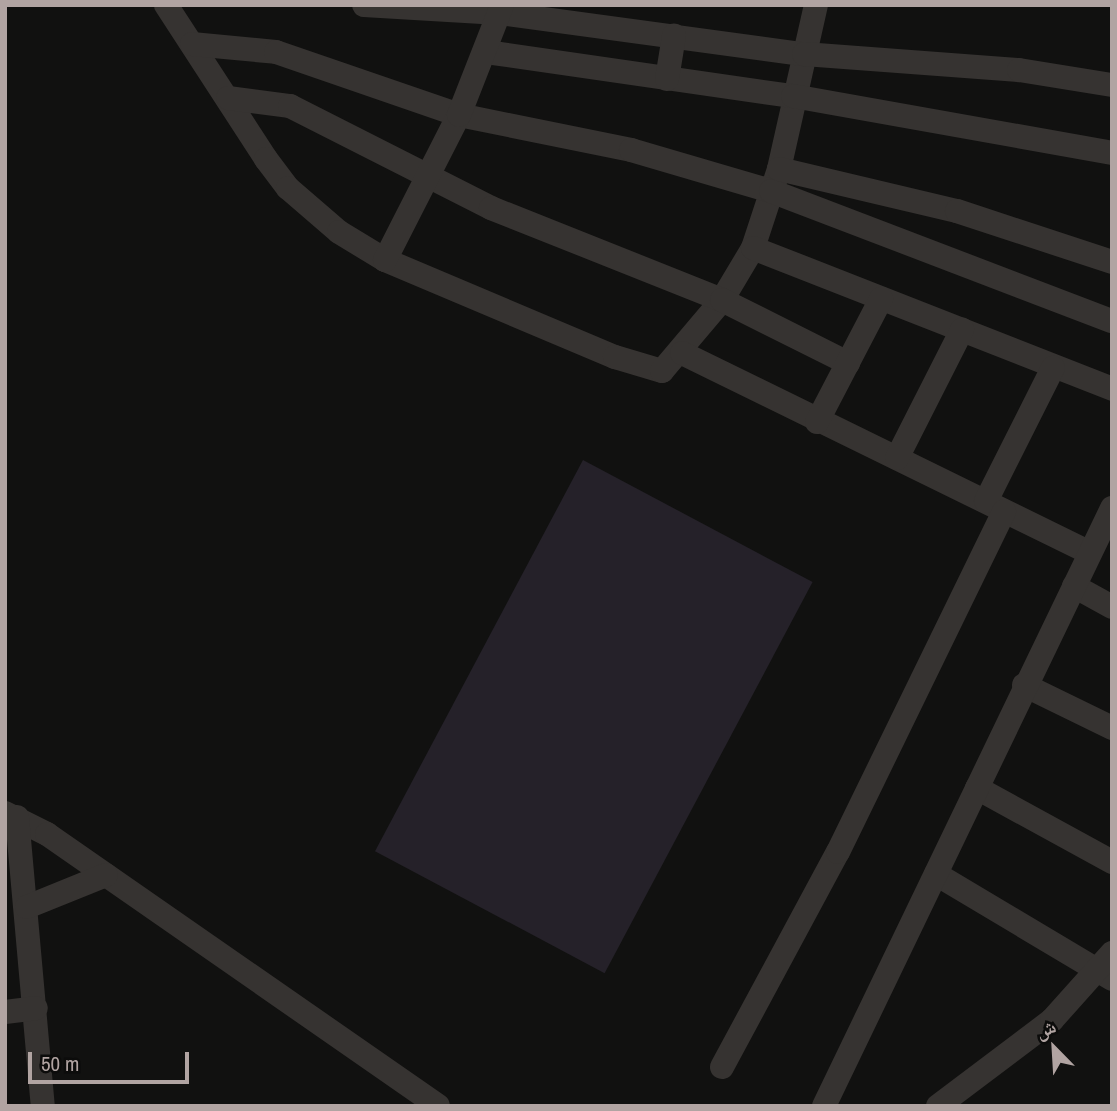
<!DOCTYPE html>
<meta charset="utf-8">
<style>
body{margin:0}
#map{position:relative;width:1117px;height:1111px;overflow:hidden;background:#111110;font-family:"Archivo Narrow","Noto Naskh Arabic",sans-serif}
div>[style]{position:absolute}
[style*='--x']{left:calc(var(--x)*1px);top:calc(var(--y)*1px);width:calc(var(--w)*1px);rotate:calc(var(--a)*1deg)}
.green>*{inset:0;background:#252129;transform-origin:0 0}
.minor>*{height:24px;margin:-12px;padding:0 12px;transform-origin:12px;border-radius:12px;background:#363331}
span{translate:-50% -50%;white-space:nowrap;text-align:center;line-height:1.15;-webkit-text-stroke:6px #0c0c0b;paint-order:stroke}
.frame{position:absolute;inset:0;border:7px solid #b1a4a2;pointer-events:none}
.north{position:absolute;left:1019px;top:1013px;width:70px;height:70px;-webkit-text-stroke:5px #0c0c0b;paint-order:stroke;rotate:336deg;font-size:19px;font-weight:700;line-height:28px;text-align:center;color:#b1a4a2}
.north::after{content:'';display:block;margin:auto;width:24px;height:32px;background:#b1a4a2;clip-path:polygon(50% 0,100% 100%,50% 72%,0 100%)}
.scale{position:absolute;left:28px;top:1052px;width:161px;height:32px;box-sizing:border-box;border:4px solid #b1a4a2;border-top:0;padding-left:9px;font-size:21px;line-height:24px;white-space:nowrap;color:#b1a4a2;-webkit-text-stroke:5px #0c0c0b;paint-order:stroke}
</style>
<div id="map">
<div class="green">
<div style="left:583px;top:460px;width:260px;height:443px;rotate:28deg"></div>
</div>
<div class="minor">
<div style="--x:166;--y:5;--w:184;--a:57"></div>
<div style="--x:266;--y:159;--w:36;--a:53"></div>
<div style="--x:288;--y:188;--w:67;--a:40.8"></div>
<div style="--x:339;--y:232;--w:54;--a:31.3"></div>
<div style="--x:385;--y:260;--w:250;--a:22.9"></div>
<div style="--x:615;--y:357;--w:49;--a:16.6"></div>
<div style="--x:662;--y:371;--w:93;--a:-49.8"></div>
<div style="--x:722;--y:300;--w:61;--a:-59.2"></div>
<div style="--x:753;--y:248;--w:83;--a:-71.8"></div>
<div style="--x:779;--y:169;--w:168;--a:-77.3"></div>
<div style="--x:364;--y:5;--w:135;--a:3.4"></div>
<div style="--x:499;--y:13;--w:308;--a:7.7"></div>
<div style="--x:804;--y:54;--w:216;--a:4.3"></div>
<div style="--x:1019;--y:70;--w:94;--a:9.2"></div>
<div style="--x:192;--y:44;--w:84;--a:5.4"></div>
<div style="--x:276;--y:52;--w:194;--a:19"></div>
<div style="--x:459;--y:115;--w:176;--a:11.5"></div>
<div style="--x:631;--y:150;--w:146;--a:16.3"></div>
<div style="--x:771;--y:191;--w:365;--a:20.9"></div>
<div style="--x:486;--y:52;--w:310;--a:8.2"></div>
<div style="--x:793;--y:96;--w:324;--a:10.1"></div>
<div style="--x:667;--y:79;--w:44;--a:-80.8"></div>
<div style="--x:228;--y:98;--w:63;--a:7.4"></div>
<div style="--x:290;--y:106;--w:225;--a:26.9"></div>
<div style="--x:491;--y:208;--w:249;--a:21.7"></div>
<div style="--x:722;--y:300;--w:141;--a:26.6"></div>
<div style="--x:779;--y:169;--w:183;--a:13.3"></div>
<div style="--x:957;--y:211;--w:163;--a:18.2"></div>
<div style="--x:753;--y:248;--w:386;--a:21.4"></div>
<div style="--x:385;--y:260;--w:163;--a:-63"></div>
<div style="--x:459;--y:115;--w:118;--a:-68.6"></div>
<div style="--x:682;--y:353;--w:454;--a:26.1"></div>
<div style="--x:817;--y:422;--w:139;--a:-62.5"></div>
<div style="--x:897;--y:458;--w:144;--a:-63.1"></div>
<div style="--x:986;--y:501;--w:149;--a:-63.3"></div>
<div style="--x:1074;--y:586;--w:43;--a:28.9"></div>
<div style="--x:1024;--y:685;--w:98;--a:26"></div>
<div style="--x:977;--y:788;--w:154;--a:28.7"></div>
<div style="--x:5;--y:813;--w:47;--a:26.6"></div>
<div style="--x:47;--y:834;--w:476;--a:34.8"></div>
<div style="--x:17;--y:817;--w:290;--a:84.9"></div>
<div style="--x:936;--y:874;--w:205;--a:30.8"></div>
<div style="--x:27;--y:907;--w:85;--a:-22.1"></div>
<div style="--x:5;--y:1012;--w:31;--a:-7"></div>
<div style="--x:722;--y:1067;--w:244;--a:-61.7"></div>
<div style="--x:838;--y:852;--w:379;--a:-64"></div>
<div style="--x:824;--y:1106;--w:664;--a:-64.28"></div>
<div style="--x:938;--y:1106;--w:143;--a:-37"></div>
<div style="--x:1052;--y:1020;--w:90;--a:-48.2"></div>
</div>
<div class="frame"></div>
<div class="north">ش</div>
<div class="scale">50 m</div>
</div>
